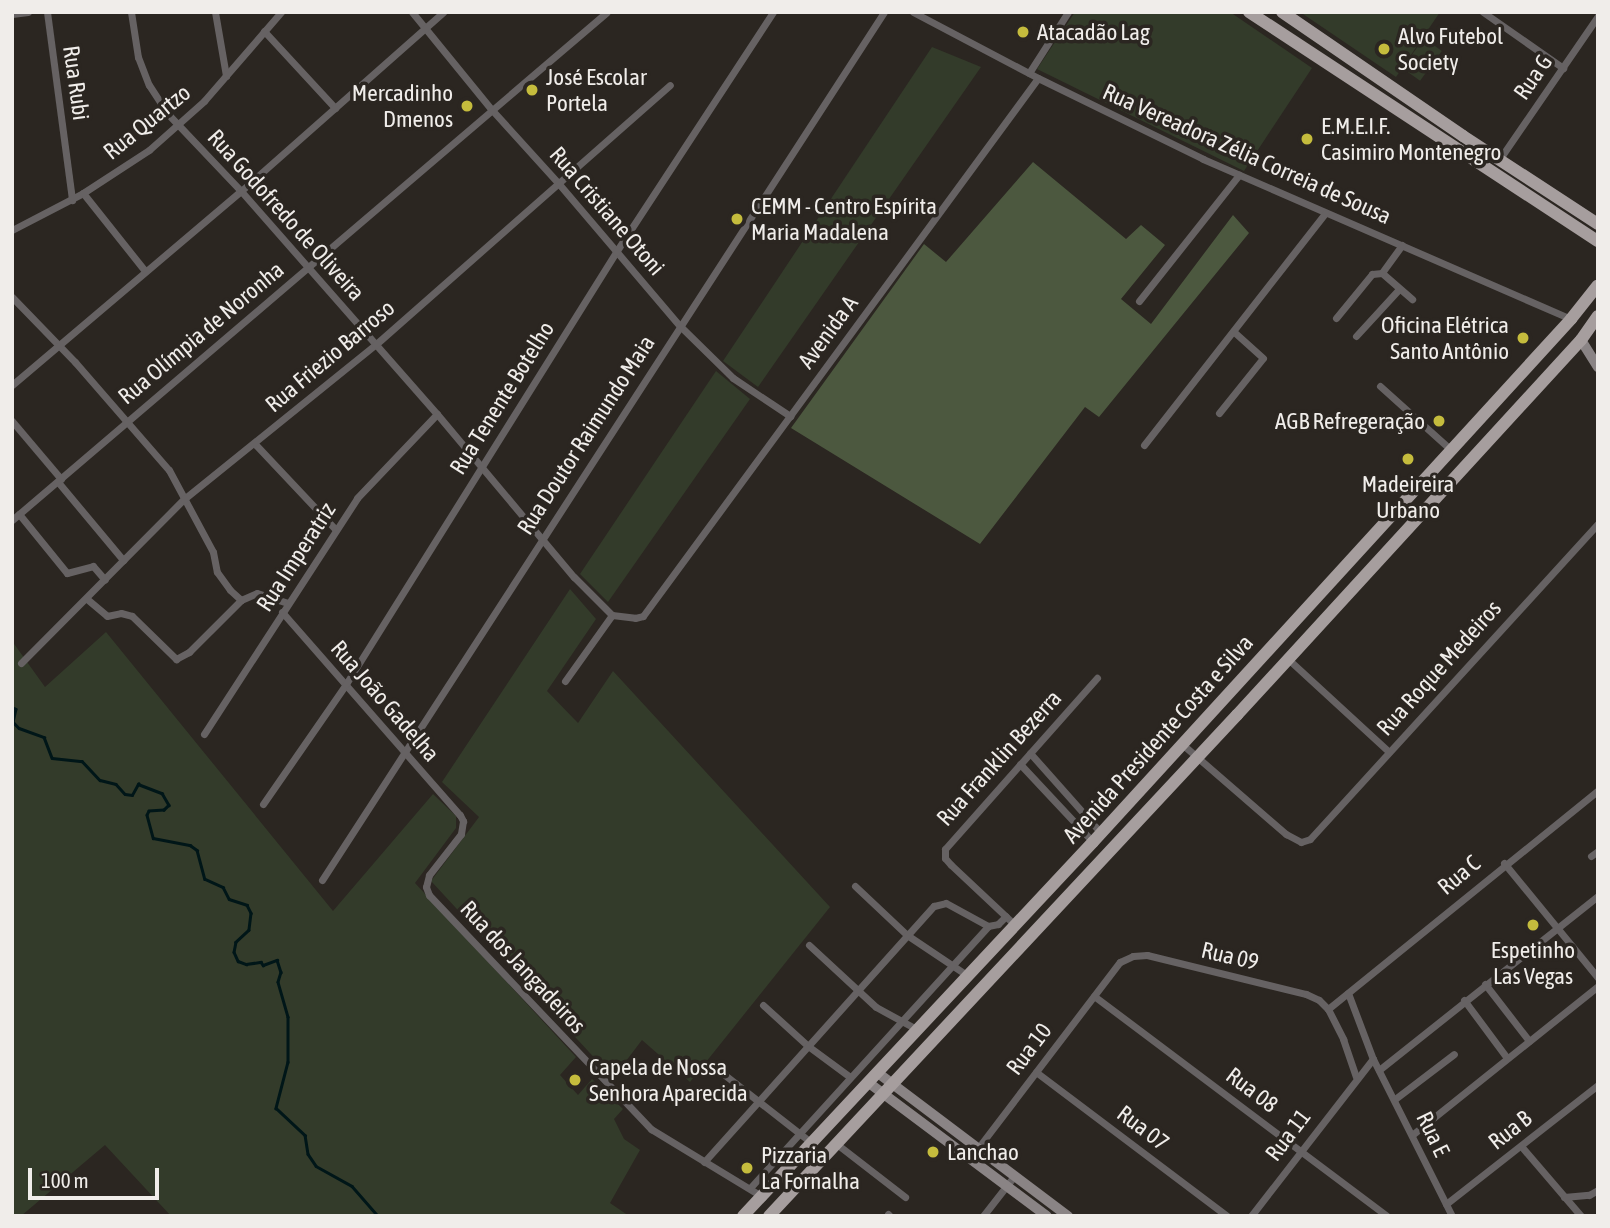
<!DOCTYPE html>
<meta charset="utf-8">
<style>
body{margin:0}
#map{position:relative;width:1610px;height:1228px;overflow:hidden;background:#2b2621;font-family:"Asap Condensed",sans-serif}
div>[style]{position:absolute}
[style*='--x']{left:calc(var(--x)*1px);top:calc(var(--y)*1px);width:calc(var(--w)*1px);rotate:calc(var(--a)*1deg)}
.green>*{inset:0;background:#333b2a;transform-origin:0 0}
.forest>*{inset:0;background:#4c583f}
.stream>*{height:2.5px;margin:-1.25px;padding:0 1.25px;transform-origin:1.25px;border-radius:1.25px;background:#001618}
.street>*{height:7px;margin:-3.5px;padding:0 3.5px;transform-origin:3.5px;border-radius:3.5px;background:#666263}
.secondary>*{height:10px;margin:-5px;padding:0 5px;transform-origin:5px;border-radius:5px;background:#8a8485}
.primary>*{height:12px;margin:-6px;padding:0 6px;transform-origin:6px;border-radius:6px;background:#a69e9e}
.dots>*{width:19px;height:19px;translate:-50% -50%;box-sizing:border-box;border:4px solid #2b2621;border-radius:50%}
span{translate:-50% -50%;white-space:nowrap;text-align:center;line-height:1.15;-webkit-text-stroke:7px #2b2621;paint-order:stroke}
.poi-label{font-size:23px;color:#f0edea}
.left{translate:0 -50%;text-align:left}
.right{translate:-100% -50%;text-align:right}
.street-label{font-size:23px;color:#f0edea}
.frame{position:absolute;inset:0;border:14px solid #f0edea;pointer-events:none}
.scale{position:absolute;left:28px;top:1168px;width:131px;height:32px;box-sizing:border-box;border:4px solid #f0edea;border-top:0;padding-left:9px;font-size:21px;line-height:24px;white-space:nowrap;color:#f0edea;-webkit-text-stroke:5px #2b2621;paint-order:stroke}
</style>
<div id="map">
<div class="green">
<div style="clip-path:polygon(1075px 12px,1230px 12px,1312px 68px,1244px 171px,1037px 69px)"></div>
<div style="clip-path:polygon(1300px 12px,1440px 12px,1396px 77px)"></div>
<div style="left:1424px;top:38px;width:22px;height:37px;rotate:36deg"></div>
<div style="clip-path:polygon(932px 47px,981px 67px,758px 387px,723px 361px)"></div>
<div style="clip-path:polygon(716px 371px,750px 399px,608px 602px,580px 574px)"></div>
<div style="clip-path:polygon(570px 589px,596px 619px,547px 691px,578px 723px,613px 671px,830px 907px,690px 1082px,642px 1040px,613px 1078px,431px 881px,479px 817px,442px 782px)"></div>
<div style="clip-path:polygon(106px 632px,333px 911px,433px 794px,456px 816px,456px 828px,415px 883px,576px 1057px,560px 1075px,578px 1095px,592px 1079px,623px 1109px,614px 1119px,624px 1139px,640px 1150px,610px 1203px,629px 1216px,171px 1216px,105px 1145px,21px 1216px,12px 1216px,12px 641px,45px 687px)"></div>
</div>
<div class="forest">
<div style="clip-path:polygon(1033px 162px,1126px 239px,1141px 225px,1165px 245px,1121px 299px,1151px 324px,1233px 215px,1249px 233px,1099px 417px,1085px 407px,980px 544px,791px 428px,924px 244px,946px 262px)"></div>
</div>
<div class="stream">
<div style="--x:12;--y:707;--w:4;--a:27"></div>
<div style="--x:16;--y:709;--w:13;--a:103"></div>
<div style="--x:13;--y:722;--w:8;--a:45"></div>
<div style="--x:19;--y:728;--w:27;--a:20"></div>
<div style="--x:44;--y:737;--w:22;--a:69"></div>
<div style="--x:52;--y:758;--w:30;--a:6"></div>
<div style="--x:82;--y:761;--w:26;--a:47"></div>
<div style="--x:100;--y:780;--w:16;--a:14"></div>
<div style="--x:116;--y:784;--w:13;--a:48"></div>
<div style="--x:125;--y:794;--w:7;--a:8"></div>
<div style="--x:132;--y:795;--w:13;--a:-61"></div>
<div style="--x:138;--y:784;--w:26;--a:21"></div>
<div style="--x:162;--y:793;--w:14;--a:60"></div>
<div style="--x:169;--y:805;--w:7;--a:135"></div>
<div style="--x:164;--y:810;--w:15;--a:176"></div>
<div style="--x:149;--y:811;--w:4;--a:117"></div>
<div style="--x:147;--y:815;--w:24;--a:75"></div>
<div style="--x:153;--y:838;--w:38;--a:11"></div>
<div style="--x:190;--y:845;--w:9;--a:36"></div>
<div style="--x:197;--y:850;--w:30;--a:75"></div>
<div style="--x:205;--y:879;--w:20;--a:24"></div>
<div style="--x:223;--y:887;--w:13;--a:63"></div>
<div style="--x:229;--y:899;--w:19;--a:18"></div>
<div style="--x:247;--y:905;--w:9;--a:63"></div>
<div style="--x:251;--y:913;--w:17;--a:97"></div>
<div style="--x:249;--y:930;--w:18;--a:137"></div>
<div style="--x:236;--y:942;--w:10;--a:101"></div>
<div style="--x:234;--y:952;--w:10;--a:66"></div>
<div style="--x:238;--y:961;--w:9;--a:21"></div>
<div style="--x:246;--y:964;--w:15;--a:-8"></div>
<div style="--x:261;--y:962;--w:4;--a:56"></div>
<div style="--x:263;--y:965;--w:15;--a:-20"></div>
<div style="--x:277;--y:960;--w:13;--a:72"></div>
<div style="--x:281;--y:972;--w:10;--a:107"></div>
<div style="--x:278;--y:982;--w:36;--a:74"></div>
<div style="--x:288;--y:1017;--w:45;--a:90"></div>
<div style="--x:288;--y:1062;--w:48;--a:104.6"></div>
<div style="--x:276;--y:1108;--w:40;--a:43"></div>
<div style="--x:305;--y:1135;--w:19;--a:81"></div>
<div style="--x:308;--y:1154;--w:14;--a:56"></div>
<div style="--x:316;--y:1166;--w:41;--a:29.1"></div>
<div style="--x:352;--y:1186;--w:40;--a:49"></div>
<div style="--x:406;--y:1216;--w:17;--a:0"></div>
</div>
<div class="street">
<div style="--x:47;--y:12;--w:190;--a:82.4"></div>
<div style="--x:131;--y:12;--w:46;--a:81.2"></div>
<div style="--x:138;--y:57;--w:30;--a:69"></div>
<div style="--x:149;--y:85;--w:33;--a:57"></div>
<div style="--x:167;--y:113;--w:108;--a:46.5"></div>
<div style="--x:241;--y:191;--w:297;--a:48.7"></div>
<div style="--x:437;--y:414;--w:213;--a:50"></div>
<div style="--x:574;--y:577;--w:54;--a:45"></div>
<div style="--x:612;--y:615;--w:23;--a:7"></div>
<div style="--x:635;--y:618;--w:8;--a:-14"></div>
<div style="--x:643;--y:616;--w:667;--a:-53.71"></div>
<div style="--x:215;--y:12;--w:65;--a:80.2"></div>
<div style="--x:412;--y:12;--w:127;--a:50.8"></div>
<div style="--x:492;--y:110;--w:100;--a:47.8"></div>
<div style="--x:559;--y:184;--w:187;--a:49.6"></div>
<div style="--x:680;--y:326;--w:74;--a:44.5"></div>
<div style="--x:733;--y:378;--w:69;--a:33.7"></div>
<div style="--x:913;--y:12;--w:141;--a:27.8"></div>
<div style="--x:1038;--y:78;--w:184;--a:26.1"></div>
<div style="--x:1203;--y:159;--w:401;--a:23.5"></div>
<div style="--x:1483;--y:12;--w:98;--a:35"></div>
<div style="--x:12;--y:14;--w:16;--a:-7"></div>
<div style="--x:264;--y:31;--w:105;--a:47.3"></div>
<div style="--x:1029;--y:73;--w:72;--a:-57.4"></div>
<div style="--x:1499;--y:160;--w:175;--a:-55.5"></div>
<div style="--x:83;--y:193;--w:100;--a:51.5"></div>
<div style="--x:12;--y:230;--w:80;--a:-27.5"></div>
<div style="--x:83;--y:193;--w:79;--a:-33.1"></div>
<div style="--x:149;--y:150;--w:74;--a:-41.7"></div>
<div style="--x:204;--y:101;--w:118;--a:-49.1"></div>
<div style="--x:1402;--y:245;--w:34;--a:126"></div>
<div style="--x:1382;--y:273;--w:40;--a:41"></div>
<div style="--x:12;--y:297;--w:91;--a:45.9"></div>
<div style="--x:75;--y:362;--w:143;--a:49"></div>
<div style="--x:169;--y:470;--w:93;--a:61.8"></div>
<div style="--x:213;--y:552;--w:20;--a:79"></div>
<div style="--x:217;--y:572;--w:22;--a:54"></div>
<div style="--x:230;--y:590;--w:15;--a:42"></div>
<div style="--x:241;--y:600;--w:17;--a:-24"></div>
<div style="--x:257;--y:593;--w:32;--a:18"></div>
<div style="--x:1139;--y:301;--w:161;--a:-51.6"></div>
<div style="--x:1336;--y:318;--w:57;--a:-50.7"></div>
<div style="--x:1372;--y:274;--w:10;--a:-6"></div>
<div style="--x:1356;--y:336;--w:64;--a:-47.5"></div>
<div style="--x:12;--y:385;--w:300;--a:-40.3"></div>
<div style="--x:241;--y:191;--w:270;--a:-41.5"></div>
<div style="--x:1380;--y:386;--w:94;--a:42"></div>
<div style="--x:1219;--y:413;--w:70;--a:-51.3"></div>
<div style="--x:1263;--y:358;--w:40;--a:-138"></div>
<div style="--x:12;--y:421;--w:76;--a:49.8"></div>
<div style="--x:255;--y:444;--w:117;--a:46.7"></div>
<div style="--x:1144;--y:445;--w:294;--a:-52"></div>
<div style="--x:58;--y:482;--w:102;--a:50.2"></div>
<div style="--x:19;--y:514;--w:76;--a:50.9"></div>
<div style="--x:67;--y:573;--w:27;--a:-15"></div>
<div style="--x:93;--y:566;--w:18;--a:49"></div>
<div style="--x:12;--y:520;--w:782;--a:-40.49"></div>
<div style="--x:87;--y:599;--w:26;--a:40"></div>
<div style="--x:107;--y:616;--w:14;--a:-12"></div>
<div style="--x:121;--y:613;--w:11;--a:15"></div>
<div style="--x:132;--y:616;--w:62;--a:44.3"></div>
<div style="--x:176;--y:659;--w:15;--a:-28"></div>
<div style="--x:189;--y:652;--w:74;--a:-45"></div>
<div style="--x:282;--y:612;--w:270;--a:48.8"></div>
<div style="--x:460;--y:815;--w:7;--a:63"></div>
<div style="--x:463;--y:821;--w:13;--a:99"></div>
<div style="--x:461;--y:834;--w:52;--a:128"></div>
<div style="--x:429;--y:875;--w:12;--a:104"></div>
<div style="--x:426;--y:887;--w:9;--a:69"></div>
<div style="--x:429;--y:895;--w:323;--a:46.5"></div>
<div style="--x:651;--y:1129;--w:131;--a:31.3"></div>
<div style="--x:1288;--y:659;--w:137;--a:42.6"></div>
<div style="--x:21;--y:663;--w:231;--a:-45.2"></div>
<div style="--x:184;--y:499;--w:245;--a:-38.9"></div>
<div style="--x:375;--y:345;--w:393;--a:-41.4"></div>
<div style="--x:565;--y:681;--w:81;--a:-54.5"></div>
<div style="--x:204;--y:734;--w:281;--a:-57"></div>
<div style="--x:357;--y:498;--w:116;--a:-46.4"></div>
<div style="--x:1182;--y:744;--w:138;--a:40.9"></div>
<div style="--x:1286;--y:834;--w:17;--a:28"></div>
<div style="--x:1301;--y:842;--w:9;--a:-18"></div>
<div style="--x:1310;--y:839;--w:427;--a:-47.6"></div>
<div style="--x:1030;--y:753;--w:107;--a:48.4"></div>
<div style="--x:1020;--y:764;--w:107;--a:46.9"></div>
<div style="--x:263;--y:804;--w:146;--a:-55.3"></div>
<div style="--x:346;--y:684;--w:509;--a:-57.99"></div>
<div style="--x:616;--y:252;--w:287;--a:-56.8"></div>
<div style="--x:1591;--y:856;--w:9;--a:-36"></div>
<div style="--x:1504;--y:863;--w:149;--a:50.7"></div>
<div style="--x:322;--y:880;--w:1034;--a:-57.08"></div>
<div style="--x:855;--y:886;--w:71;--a:43.3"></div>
<div style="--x:907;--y:935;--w:73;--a:33.9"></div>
<div style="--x:1015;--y:925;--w:88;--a:-136.8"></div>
<div style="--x:951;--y:865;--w:9;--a:-131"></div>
<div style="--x:945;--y:858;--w:9;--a:-90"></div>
<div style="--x:945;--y:849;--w:229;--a:-48.4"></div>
<div style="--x:809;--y:945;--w:91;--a:42.8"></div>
<div style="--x:876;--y:1007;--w:48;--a:28.7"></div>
<div style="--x:1485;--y:984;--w:72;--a:52.3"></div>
<div style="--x:1348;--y:993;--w:71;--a:69.3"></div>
<div style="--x:1373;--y:1059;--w:176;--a:63.3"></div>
<div style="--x:1094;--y:996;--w:366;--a:36.9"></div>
<div style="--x:1464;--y:1000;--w:72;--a:53.4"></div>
<div style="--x:763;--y:1005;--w:61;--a:42.3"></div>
<div style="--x:808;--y:1046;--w:52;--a:36.4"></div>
<div style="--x:1328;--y:1009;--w:348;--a:-39"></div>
<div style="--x:712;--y:1065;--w:127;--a:38"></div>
<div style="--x:1379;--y:1070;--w:280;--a:-38.5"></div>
<div style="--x:1036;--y:1072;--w:239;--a:37"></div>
<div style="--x:1395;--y:1099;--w:74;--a:-37.3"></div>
<div style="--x:1412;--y:1135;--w:238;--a:-38.7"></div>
<div style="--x:838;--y:1145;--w:85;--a:37.8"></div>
<div style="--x:1521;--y:1146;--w:92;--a:49.4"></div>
<div style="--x:975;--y:1152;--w:239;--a:-52.7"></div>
<div style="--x:1120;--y:962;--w:14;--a:-25"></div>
<div style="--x:1133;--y:956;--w:14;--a:-4"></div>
<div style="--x:1147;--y:955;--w:164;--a:13.8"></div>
<div style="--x:1306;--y:994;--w:14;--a:25"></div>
<div style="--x:1319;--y:1000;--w:13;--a:45"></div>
<div style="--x:1328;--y:1009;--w:34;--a:63"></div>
<div style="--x:1343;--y:1039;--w:40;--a:71.1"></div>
<div style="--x:704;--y:1162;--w:344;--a:-48.1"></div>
<div style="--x:934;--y:906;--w:12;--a:-14"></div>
<div style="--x:946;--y:903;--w:48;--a:28.7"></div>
<div style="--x:750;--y:1188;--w:354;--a:-47.7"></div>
<div style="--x:988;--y:926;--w:10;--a:-11"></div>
<div style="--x:998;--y:924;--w:11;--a:-45"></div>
<div style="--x:1564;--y:1197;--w:25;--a:-5"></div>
<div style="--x:1589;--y:1195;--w:10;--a:-29"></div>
<div style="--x:1446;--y:1204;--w:193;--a:-38.1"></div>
<div style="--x:888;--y:1214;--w:3;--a:45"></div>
<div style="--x:983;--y:1216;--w:52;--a:-52"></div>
<div style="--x:1251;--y:1216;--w:199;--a:-52.2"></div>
</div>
<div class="secondary">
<div style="--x:1581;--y:340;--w:32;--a:58"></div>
<div style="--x:878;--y:1073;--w:238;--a:37"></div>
<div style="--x:869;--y:1083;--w:222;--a:36.8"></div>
</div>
<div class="primary">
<div style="--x:1249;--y:12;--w:417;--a:33.3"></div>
<div style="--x:1282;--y:12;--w:219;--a:34.4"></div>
<div style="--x:1463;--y:136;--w:161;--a:33.1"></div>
<div style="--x:743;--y:1216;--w:512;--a:-46.9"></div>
<div style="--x:1093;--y:842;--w:709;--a:-47.57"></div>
<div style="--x:1571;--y:319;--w:43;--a:-51.5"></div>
<div style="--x:769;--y:1216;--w:686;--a:-46.95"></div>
<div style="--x:1237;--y:715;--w:509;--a:-47.47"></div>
<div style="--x:1581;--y:340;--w:29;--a:-55"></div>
</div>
<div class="dots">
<div style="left:1023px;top:32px;background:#c5bc3d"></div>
<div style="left:1384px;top:49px;background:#c5bc3d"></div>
<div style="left:532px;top:90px;background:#c5bc3d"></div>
<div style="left:467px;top:106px;background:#c5bc3d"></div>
<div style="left:1307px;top:139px;background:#c5bc3d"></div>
<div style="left:737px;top:219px;background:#c5bc3d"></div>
<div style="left:1523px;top:338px;background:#c5bc3d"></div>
<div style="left:1439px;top:421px;background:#c5bc3d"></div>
<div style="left:1408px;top:459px;background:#c5bc3d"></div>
<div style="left:1533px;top:925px;background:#c5bc3d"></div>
<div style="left:575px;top:1080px;background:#c5bc3d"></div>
<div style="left:933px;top:1152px;background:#c5bc3d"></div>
<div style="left:747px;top:1168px;background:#c5bc3d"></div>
</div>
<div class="poi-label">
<span class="left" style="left:1037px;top:32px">Atacadão Lag</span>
<span class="left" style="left:1398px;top:49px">Alvo Futebol<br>Society</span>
<span class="left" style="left:546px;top:90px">José Escolar<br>Portela</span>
<span class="right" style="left:453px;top:106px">Mercadinho<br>Dmenos</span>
<span class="left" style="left:1321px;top:139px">E.M.E.I.F.<br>Casimiro Montenegro</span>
<span class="left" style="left:751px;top:219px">CEMM - Centro Espírita<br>Maria Madalena</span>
<span class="right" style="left:1509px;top:338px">Oficina Elétrica<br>Santo Antônio</span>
<span class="right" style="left:1425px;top:421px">AGB Refregeração</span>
<span style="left:1408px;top:497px">Madeireira<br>Urbano</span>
<span style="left:1533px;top:963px">Espetinho<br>Las Vegas</span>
<span class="left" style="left:589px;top:1080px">Capela de Nossa<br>Senhora Aparecida</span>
<span class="left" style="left:947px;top:1152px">Lanchao</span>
<span class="left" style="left:761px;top:1168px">Pizzaria<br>La Fornalha</span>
</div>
<div class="street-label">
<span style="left:1533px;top:77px;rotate:-55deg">Rua G</span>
<span style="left:76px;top:83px;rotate:82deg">Rua Rubi</span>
<span style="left:147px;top:122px;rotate:-39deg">Rua Quartzo</span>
<span style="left:1247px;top:154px;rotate:24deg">Rua Vereadora Zélia Correia de Sousa</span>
<span style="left:607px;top:211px;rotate:49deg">Rua Cristiane Otoni</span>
<span style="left:286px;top:215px;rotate:48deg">Rua Godofredo de Oliveira</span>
<span style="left:828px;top:332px;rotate:-54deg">Avenida A</span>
<span style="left:201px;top:333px;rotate:-40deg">Rua Olímpia de Noronha</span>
<span style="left:330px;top:356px;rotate:-40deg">Rua Friezio Barroso</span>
<span style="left:502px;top:398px;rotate:-58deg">Rua Tenente Botelho</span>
<span style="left:586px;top:435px;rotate:-57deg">Rua Doutor Raimundo Maia</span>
<span style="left:296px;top:557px;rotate:-57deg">Rua Imperatriz</span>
<span style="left:1439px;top:668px;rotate:-48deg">Rua Roque Medeiros</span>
<span style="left:385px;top:701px;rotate:49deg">Rua João Gadelha</span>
<span style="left:1158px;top:739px;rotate:-48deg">Avenida Presidente Costa e Silva</span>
<span style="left:999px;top:758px;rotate:-48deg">Rua Franklin Bezerra</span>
<span style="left:1459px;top:875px;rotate:-40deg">Rua C</span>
<span style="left:1230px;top:956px;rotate:13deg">Rua 09</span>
<span style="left:523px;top:967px;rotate:47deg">Rua dos Jangadeiros</span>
<span style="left:1029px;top:1049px;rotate:-53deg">Rua 10</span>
<span style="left:1252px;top:1090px;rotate:37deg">Rua 08</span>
<span style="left:1143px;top:1128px;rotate:37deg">Rua 07</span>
<span style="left:1510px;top:1130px;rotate:-38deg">Rua B</span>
<span style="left:1433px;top:1134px;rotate:64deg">Rua E</span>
<span style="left:1288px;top:1135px;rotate:-53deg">Rua 11</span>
</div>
<div class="frame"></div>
<div class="scale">100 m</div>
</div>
